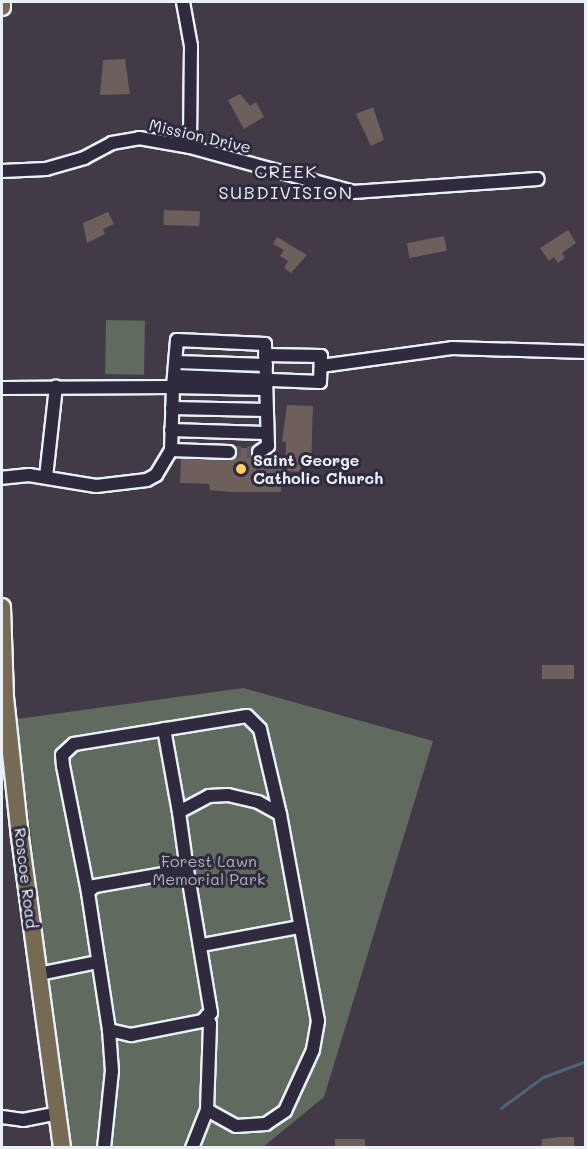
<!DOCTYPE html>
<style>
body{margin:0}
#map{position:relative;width:587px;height:1149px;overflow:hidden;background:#423a46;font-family:Mali,sans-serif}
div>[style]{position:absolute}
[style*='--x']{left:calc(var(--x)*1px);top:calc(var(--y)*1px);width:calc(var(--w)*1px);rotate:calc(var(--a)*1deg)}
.green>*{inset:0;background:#606a5e;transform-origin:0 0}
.stream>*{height:3px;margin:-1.5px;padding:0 1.5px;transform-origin:1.5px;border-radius:1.5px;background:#4f647b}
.building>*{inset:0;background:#6d5f5b;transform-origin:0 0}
.minor-tunnel>*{height:12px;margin-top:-6px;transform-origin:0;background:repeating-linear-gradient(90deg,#5b5561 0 12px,transparent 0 18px)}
.roads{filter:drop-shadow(2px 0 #e8f1f8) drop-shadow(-2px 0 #e8f1f8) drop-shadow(0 2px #e8f1f8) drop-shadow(0 -2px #e8f1f8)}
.minor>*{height:12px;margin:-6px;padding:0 6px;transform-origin:6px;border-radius:6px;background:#2f2a3d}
.major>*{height:16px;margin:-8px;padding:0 8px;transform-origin:8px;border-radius:8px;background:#766a54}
.dots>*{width:16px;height:16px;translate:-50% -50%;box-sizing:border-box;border:3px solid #2f2a3d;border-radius:50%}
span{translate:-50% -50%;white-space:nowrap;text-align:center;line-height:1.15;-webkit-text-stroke:6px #2f2a3d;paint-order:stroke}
.street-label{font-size:16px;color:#e8f1f8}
.poi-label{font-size:16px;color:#e8f1f8;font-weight:700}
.left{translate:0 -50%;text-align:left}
.park-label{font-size:16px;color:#abb4b3}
.neighbourhood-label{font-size:18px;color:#e8f1f8;letter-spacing:1.5px}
.frame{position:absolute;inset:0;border:3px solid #e8f1f8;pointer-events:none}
</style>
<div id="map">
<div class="green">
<div style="left:106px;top:320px;width:39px;height:54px;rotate:1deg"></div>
<div style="clip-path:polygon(243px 688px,433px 741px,324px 1097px,263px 1147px,68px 1147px,17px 719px)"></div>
</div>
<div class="stream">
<div style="--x:501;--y:1108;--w:52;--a:-36.4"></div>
<div style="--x:543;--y:1077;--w:46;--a:-20.4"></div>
</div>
<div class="building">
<div style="clip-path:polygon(125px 59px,130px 94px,100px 95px,103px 60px)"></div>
<div style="clip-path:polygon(240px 94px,250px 106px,256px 102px,264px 117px,244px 129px,228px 100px)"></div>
<div style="clip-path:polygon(373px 107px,384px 140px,371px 146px,356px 114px)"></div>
<div style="left:164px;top:210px;width:36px;height:15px;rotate:2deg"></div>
<div style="clip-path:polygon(108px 212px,114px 224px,103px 229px,105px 234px,87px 243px,83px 223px)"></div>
<div style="clip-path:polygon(568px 230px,576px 243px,562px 253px,565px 258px,558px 263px,554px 257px,549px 261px,540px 248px)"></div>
<div style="left:444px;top:236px;width:15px;height:38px;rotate:79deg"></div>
<div style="clip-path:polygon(277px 237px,307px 255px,291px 273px,284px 268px,288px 261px,280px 256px,284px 250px,273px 244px)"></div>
<div style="clip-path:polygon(287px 405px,313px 406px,311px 466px,301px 466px,301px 472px,285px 471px,286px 442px,282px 442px)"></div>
<div style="clip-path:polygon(236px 448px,252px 448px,257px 466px,283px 467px,281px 492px,229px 492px,210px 490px,209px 484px,180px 483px,181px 459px,229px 460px,236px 456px)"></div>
<div style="left:542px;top:665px;width:32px;height:14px"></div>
<div style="clip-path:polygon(559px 1137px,574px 1137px,574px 1148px,541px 1148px,542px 1139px)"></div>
<div style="left:335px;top:1139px;width:30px;height:9px"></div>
</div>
<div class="minor-tunnel">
<div style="--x:229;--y:452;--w:30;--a:0"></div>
</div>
<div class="roads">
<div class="minor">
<div style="--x:183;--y:2;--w:45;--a:79.7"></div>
<div style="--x:191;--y:46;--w:101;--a:90.6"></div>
<div style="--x:2;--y:171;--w:44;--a:-2.6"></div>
<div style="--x:46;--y:169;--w:40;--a:-16"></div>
<div style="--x:84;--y:158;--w:32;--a:-28"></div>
<div style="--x:112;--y:143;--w:27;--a:-10"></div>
<div style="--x:139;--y:138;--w:52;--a:10"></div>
<div style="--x:190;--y:147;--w:169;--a:15.4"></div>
<div style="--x:353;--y:192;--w:185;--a:-4"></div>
<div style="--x:176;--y:362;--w:90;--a:1.9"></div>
<div style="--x:321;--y:366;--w:132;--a:-7.8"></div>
<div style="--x:452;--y:348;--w:134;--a:1.7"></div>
<div style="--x:175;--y:376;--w:145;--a:2.4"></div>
<div style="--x:320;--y:382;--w:26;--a:-88"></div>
<div style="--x:321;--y:356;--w:56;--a:-179"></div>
<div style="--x:2;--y:388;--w:171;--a:-0.3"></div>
<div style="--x:173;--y:387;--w:63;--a:91.8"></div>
<div style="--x:171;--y:450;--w:29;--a:121"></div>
<div style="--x:156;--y:475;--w:10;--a:151"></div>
<div style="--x:147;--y:480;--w:51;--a:173.3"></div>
<div style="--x:96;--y:486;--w:68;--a:-170.7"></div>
<div style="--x:29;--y:475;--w:27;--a:174"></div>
<div style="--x:172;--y:408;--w:94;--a:1.2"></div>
<div style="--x:171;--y:430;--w:94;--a:1.8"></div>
<div style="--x:171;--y:450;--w:58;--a:2"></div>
<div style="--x:259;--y:452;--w:11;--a:-34"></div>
<div style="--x:268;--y:446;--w:102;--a:-91.7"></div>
<div style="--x:265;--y:344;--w:88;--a:-177.4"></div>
<div style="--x:177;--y:340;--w:47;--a:94.9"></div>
<div style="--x:173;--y:387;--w:93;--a:1.2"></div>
<div style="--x:46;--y:477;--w:91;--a:-83.7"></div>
<div style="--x:164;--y:729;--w:84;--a:79.8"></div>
<div style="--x:88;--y:892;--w:128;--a:-101.2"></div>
<div style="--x:63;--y:766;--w:11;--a:-95"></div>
<div style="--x:62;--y:755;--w:16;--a:-43"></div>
<div style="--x:74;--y:744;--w:175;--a:-9.2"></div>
<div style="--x:247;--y:716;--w:18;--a:45"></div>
<div style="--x:260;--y:729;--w:87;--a:76.8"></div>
<div style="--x:202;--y:945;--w:99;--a:-10.5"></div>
<div style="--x:39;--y:974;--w:59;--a:-11.7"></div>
<div style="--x:109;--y:1030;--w:23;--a:13"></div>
<div style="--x:131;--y:1035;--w:72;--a:-11.2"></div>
<div style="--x:202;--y:1021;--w:12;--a:-42"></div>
<div style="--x:211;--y:1013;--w:145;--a:-99.5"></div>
<div style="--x:207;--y:1110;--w:86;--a:-88"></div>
<div style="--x:210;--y:1024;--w:9;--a:-111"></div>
<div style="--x:2;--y:1117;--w:21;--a:8"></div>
<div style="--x:23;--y:1120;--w:36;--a:-11"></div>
<div style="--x:104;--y:1148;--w:77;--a:-84.1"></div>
<div style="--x:112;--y:1071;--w:41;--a:-94.2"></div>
<div style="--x:109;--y:1030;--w:140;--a:-98.7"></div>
<div style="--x:88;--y:892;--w:9;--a:-41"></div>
<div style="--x:95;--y:886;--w:93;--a:-9.9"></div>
<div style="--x:187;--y:870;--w:59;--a:-97.9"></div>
<div style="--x:179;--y:812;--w:34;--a:-28"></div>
<div style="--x:209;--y:796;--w:19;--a:-3"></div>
<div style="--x:228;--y:795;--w:31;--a:13"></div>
<div style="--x:258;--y:802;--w:25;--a:29"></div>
<div style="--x:280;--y:814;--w:210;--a:79.6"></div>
<div style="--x:318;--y:1021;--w:29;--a:100"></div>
<div style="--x:313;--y:1050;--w:67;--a:114.7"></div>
<div style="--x:285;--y:1111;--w:23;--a:146"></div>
<div style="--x:266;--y:1124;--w:30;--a:176"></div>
<div style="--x:236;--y:1126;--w:33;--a:-151"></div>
<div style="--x:207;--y:1110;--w:41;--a:111.5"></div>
</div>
<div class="major">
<div style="--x:2;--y:7;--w:5;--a:-90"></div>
<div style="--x:2;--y:607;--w:90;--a:88.1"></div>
<div style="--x:5;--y:697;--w:141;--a:83.9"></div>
<div style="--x:20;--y:837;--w:314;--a:82.3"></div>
</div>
</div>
<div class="dots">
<div style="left:241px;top:469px;background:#ffd166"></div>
</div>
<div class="street-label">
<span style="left:200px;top:136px;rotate:13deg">Mission Drive</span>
<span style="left:26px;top:878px;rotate:83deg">Roscoe Road</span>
</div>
<div class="poi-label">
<span class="left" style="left:253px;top:469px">Saint George<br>Catholic Church</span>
</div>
<div class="park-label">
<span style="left:209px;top:870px">Forest Lawn<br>Memorial Park</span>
</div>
<div class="neighbourhood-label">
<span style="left:286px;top:182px">CREEK<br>SUBDIVISION</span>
</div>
<div class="frame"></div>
</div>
